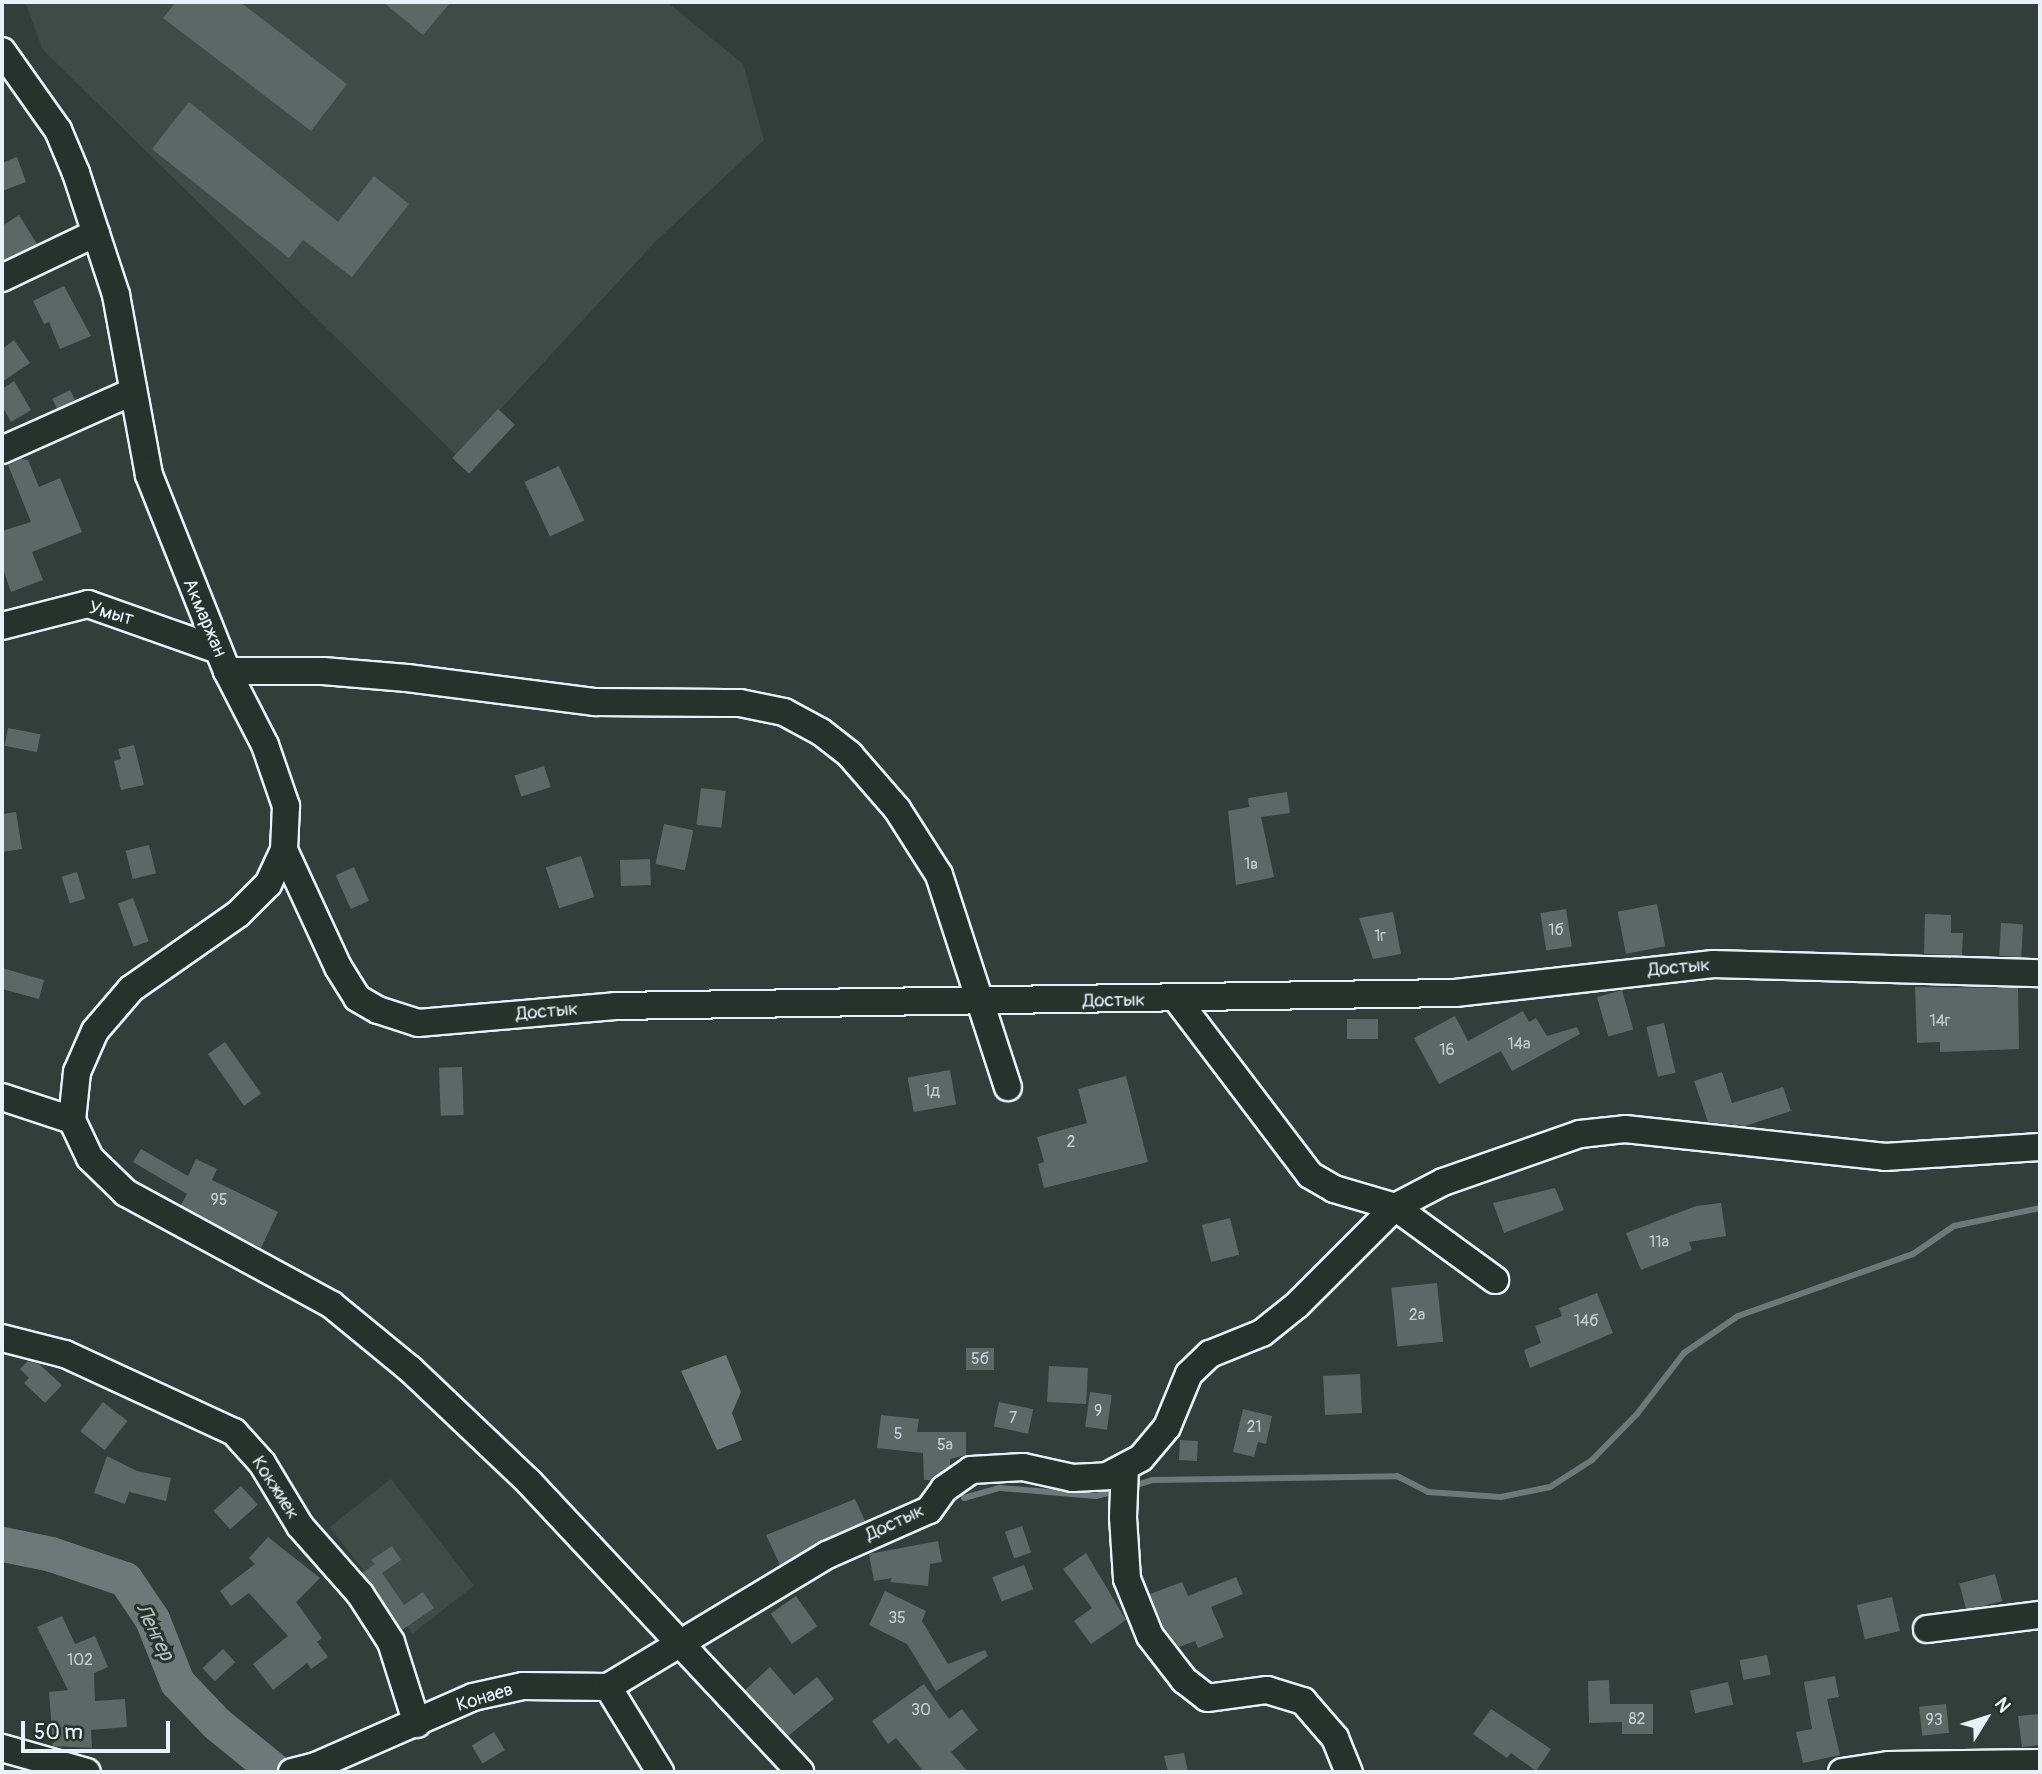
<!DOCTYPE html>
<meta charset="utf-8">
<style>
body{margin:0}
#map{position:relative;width:2042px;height:1774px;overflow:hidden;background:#323e39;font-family:Pangolin,sans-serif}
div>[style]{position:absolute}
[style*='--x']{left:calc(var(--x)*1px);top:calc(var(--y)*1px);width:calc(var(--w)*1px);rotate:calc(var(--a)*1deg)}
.built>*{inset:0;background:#3f4b46;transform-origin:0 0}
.water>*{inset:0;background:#6d7978}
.stream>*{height:6px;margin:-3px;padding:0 3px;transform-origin:3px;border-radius:3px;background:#6d7978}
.river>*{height:35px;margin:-17.5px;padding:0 17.5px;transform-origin:17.5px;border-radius:17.5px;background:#6d7978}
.building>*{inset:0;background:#5c6865;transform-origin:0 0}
.roads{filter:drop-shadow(2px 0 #e8f1f8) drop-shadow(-2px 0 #e8f1f8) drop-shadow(0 2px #e8f1f8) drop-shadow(0 -2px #e8f1f8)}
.minor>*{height:26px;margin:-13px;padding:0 13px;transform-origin:13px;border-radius:13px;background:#26332d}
span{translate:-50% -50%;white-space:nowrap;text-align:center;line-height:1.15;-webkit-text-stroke:6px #26332d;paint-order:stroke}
.number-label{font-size:16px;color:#c5cfd3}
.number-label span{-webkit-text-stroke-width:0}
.street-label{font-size:19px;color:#e8f1f8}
.water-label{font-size:21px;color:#b1bbbe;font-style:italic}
.frame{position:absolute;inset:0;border:4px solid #e8f1f8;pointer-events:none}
.north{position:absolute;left:1951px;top:1683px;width:70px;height:70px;-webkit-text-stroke:5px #26332d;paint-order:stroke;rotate:52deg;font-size:19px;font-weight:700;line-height:28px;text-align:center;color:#e8f1f8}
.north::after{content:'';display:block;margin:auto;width:24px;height:32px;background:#e8f1f8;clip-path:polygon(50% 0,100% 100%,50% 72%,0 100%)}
.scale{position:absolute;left:21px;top:1721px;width:149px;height:32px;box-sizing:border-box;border:4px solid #e8f1f8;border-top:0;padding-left:9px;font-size:21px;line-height:24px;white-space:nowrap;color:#e8f1f8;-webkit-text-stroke:5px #26332d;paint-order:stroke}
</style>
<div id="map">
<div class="built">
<div style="clip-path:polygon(25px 2px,667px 2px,743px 64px,764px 140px,655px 242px,457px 456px,43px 50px)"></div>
<div style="left:391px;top:1479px;width:135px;height:78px;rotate:52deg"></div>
</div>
<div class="water">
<div style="clip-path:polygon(726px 1355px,741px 1392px,732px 1413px,742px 1440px,717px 1450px,681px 1371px)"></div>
</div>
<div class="stream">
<div style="--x:1130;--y:1487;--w:24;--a:-17"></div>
<div style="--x:1153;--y:1480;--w:244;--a:-0.9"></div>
<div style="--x:1397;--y:1476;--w:35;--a:27"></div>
<div style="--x:1428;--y:1492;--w:73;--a:3.9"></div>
<div style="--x:1501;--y:1497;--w:50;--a:-11.5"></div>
<div style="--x:1550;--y:1487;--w:50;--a:-32.7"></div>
<div style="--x:1592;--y:1460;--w:64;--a:-45.6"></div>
<div style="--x:1637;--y:1414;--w:77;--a:-52.4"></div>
<div style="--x:1684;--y:1353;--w:65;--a:-34.4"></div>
<div style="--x:1738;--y:1316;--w:186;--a:-19.5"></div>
<div style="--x:1913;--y:1254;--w:50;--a:-34.3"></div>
<div style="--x:1954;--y:1226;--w:88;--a:-11.8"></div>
<div style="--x:964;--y:1498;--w:37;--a:-16"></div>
<div style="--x:1000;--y:1488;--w:96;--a:4.8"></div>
<div style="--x:1096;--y:1496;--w:21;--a:-14"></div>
</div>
<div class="river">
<div style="--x:2;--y:1544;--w:50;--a:11.5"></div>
<div style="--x:51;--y:1554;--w:78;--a:18.7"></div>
<div style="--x:125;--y:1579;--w:48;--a:56"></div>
<div style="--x:152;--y:1619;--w:68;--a:68.4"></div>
<div style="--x:177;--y:1682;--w:57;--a:46.4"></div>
<div style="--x:216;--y:1723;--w:77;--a:39.2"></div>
</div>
<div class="building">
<div style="clip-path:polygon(176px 2px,240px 2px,347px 84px,311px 131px,163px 18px)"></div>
<div style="clip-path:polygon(383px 2px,451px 2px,423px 35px)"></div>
<div style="clip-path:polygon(189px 102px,338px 222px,374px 176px,409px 204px,352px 277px,303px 240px,289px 258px,152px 149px)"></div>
<div style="clip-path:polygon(17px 157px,26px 182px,2px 191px,2px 163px)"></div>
<div style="clip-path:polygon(19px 215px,37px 244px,2px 261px,2px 226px)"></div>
<div style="clip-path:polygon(64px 286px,91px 336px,60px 349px,49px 322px,44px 324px,33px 301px)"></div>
<div style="clip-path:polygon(14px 340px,30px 363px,2px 382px,2px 349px)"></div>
<div style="clip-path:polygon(14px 381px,31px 410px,11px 422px,2px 406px,2px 389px)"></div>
<div style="left:70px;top:390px;width:11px;height:20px;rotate:63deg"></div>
<div style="left:498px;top:409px;width:23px;height:67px;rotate:43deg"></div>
<div style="clip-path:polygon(21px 459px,28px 460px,39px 487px,60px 478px,82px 532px,32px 552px,43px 580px,11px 592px,2px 566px,2px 531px,31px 522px,8px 465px)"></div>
<div style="left:559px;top:466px;width:60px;height:38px;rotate:65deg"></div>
<div style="left:8px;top:728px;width:33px;height:18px;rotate:11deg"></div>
<div style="clip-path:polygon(134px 745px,144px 785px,121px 790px,114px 761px,121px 759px,118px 749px)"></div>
<div style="left:544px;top:766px;width:22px;height:31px;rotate:72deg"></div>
<div style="left:701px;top:788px;width:25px;height:37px;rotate:7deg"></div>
<div style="clip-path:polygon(1287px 792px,1290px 813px,1261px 817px,1274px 877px,1236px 885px,1228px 811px,1249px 807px,1248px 798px)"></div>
<div style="clip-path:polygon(16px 812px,22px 849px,2px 852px,2px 814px)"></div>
<div style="left:664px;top:824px;width:30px;height:41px;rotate:12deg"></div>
<div style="left:149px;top:845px;width:29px;height:24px;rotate:76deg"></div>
<div style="left:581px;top:856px;width:43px;height:37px;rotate:72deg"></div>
<div style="left:650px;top:859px;width:26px;height:30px;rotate:88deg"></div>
<div style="left:354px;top:867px;width:37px;height:20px;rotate:66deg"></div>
<div style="left:77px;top:872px;width:28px;height:16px;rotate:73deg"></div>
<div style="left:133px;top:898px;width:46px;height:16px;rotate:70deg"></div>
<div style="left:1657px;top:904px;width:43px;height:40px;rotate:79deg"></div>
<div style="left:1566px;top:909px;width:38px;height:26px;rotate:81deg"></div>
<div style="clip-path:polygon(1393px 912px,1401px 954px,1373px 959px,1359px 918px)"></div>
<div style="clip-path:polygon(1925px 914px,1951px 915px,1951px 933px,1963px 933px,1962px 955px,1924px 954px)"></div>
<div style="left:2001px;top:923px;width:22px;height:33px;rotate:3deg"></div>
<div style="clip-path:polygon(2px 968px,44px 980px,39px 999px,2px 989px)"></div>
<div style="clip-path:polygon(1915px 987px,2018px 988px,2019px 1049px,1940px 1052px,1940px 1042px,1917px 1043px)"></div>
<div style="left:1622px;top:990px;width:41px;height:26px;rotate:74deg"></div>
<div style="clip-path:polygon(1523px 1011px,1529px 1022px,1536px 1018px,1547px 1036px,1577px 1027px,1580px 1034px,1512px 1071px,1501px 1051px,1439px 1084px,1414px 1038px,1455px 1016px,1468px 1041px)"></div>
<div style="left:1347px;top:1019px;width:31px;height:20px"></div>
<div style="left:1664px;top:1023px;width:51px;height:18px;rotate:77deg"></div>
<div style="left:225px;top:1042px;width:63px;height:21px;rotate:55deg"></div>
<div style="left:462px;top:1067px;width:48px;height:23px;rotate:88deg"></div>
<div style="left:950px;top:1070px;width:35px;height:43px;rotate:80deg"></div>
<div style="clip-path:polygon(1722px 1072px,1732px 1103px,1783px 1087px,1791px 1111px,1745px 1126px,1708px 1122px,1694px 1081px)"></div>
<div style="clip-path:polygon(1126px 1076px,1148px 1162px,1044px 1188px,1038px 1164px,1044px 1162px,1037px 1137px,1087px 1123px,1078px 1089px)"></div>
<div style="clip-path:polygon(141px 1149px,188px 1176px,196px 1159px,217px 1169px,212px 1180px,278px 1212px,261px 1248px,181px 1205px,187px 1194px,133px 1162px)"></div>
<div style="clip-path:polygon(1555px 1188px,1564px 1210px,1504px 1233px,1493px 1203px)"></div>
<div style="clip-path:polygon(1721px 1203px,1726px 1236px,1689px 1242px,1692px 1250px,1641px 1270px,1626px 1233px,1696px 1206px)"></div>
<div style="left:1230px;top:1218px;width:38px;height:29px;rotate:76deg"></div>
<div style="left:1437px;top:1283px;width:59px;height:46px;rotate:84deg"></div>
<div style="clip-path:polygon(1597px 1293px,1613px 1333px,1530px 1368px,1524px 1350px,1541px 1343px,1535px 1326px,1562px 1316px,1559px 1308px)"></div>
<div style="left:966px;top:1348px;width:28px;height:22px"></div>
<div style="clip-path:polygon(28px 1361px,39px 1364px,62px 1385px,45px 1403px,24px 1383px,29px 1378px,20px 1369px)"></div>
<div style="left:1049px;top:1366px;width:39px;height:36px;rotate:3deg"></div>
<div style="left:1360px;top:1374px;width:39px;height:37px;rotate:87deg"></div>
<div style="left:1090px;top:1392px;width:22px;height:35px;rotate:8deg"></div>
<div style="left:103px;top:1402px;width:31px;height:37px;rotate:38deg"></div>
<div style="left:999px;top:1402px;width:35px;height:25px;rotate:12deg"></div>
<div style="clip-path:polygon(1243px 1409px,1272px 1416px,1266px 1444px,1258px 1442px,1254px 1457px,1233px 1452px)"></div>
<div style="clip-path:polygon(881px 1415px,919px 1419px,917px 1432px,966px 1432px,966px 1455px,950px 1459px,950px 1466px,931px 1480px,924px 1480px,923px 1453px,877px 1448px)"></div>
<div style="left:1180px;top:1440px;width:18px;height:20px;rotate:3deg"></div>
<div style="clip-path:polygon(107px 1456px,137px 1471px,171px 1478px,166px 1501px,129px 1492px,125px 1504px,94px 1493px)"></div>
<div style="left:241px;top:1486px;width:25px;height:37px;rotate:48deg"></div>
<div style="clip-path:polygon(855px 1499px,865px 1521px,780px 1565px,766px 1535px)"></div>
<div style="left:1022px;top:1526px;width:28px;height:18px;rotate:71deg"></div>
<div style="clip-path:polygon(268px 1537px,320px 1578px,296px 1602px,322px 1638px,317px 1642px,328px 1657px,311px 1669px,307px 1663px,273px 1690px,253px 1664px,288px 1636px,249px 1593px,231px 1606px,220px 1591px,255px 1564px,249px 1558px)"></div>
<div style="clip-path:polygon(938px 1541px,942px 1562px,930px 1564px,928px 1586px,890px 1582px,892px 1578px,874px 1581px,869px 1554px)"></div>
<div style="clip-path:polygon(392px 1546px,401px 1560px,382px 1573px,404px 1605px,423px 1592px,434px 1608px,402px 1630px,362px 1573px,375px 1564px,371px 1560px)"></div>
<div style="clip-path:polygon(1086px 1553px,1126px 1620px,1091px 1644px,1074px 1621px,1092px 1608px,1063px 1569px)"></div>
<div style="left:1024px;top:1565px;width:26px;height:34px;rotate:69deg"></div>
<div style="left:1995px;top:1574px;width:28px;height:37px;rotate:75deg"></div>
<div style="clip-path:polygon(1236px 1577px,1243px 1594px,1211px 1607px,1224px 1637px,1198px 1648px,1195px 1641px,1179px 1647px,1164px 1628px,1150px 1594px,1182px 1582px,1188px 1596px)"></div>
<div style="clip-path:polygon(885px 1591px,926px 1611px,922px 1621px,948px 1664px,985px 1650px,988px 1656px,936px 1691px,907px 1644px,869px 1625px)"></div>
<div style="left:796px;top:1596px;width:37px;height:31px;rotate:55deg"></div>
<div style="left:1892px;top:1597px;width:35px;height:36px;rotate:77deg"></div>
<div style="clip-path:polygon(62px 1616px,75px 1644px,95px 1636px,108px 1667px,94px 1673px,95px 1701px,125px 1699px,127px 1727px,91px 1730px,92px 1748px,53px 1746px,49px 1692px,68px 1690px,37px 1627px)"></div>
<div style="left:223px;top:1649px;width:18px;height:28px;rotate:47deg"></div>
<div style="left:1767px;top:1655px;width:20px;height:28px;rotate:79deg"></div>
<div style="clip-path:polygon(770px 1667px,794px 1695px,817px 1677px,834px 1699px,788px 1736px,745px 1690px)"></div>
<div style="clip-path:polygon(1835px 1676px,1839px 1697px,1827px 1699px,1840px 1755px,1803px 1763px,1796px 1732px,1812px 1729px,1804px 1682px)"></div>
<div style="clip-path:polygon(1609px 1680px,1610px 1704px,1653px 1704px,1653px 1734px,1622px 1734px,1622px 1722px,1589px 1723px,1588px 1681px)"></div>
<div style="left:1728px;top:1682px;width:23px;height:39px;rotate:77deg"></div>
<div style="clip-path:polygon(924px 1684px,949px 1719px,962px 1709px,978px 1730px,951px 1752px,968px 1772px,924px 1772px,896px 1738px,888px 1744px,872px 1721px)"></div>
<div style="left:1946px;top:1704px;width:29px;height:27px;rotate:84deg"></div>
<div style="clip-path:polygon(1491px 1709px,1551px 1749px,1536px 1771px,1511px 1753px,1507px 1758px,1473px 1734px)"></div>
<div style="clip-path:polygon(2040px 1714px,2040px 1745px,2022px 1747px,2018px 1716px)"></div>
<div style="left:494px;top:1732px;width:21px;height:26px;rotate:59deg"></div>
<div style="clip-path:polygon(1184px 1753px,1188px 1772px,1168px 1772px,1164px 1756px)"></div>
</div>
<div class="roads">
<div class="minor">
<div style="--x:2;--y:51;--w:97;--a:54.7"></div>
<div style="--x:58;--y:130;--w:47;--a:67.3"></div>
<div style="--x:76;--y:173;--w:128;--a:71.8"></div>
<div style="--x:116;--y:295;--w:183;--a:79.6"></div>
<div style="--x:149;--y:475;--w:211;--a:68.3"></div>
<div style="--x:227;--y:671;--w:83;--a:62.8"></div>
<div style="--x:265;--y:745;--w:65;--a:71"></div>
<div style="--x:286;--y:806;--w:44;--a:92.6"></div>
<div style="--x:284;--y:850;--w:38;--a:115"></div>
<div style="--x:268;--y:884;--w:42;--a:135"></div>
<div style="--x:238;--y:914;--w:131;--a:145"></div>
<div style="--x:131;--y:989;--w:55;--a:130.6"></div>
<div style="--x:95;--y:1031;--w:45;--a:113.7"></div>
<div style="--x:77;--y:1072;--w:48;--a:95.9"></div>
<div style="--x:2;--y:278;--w:104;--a:-25.6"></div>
<div style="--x:2;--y:450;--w:142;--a:-24"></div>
<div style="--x:2;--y:626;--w:89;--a:-14.3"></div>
<div style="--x:88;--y:604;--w:138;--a:19.5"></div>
<div style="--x:227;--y:671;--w:96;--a:0"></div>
<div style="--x:323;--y:671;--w:84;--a:4.8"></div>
<div style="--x:407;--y:678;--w:190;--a:7.3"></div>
<div style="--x:595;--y:702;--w:145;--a:0.4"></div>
<div style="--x:740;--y:703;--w:45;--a:11.6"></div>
<div style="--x:784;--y:712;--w:42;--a:28.4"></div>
<div style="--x:821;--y:732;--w:37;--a:38"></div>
<div style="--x:850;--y:755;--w:72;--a:49"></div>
<div style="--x:897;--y:809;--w:78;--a:57.5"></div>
<div style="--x:939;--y:875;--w:223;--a:72"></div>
<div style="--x:284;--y:850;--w:129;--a:65.2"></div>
<div style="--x:338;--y:967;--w:36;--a:58"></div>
<div style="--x:357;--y:998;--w:24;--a:30"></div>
<div style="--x:378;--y:1010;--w:42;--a:18"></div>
<div style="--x:418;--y:1023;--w:198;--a:-4.9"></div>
<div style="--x:615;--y:1006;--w:840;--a:-0.89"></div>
<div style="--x:1455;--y:993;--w:260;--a:-6.4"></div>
<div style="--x:1713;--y:964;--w:327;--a:1.6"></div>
<div style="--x:1178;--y:1001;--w:218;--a:52.8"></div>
<div style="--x:1310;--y:1175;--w:28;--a:30"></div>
<div style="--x:1334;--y:1189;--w:64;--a:16.4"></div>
<div style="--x:1395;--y:1207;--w:124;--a:36.1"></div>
<div style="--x:2;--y:1097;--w:74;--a:18.2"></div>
<div style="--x:72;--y:1120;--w:42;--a:64.7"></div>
<div style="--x:90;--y:1158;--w:50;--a:44.2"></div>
<div style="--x:126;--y:1193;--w:234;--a:28.5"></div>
<div style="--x:332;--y:1305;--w:101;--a:39.4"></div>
<div style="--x:410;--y:1369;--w:164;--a:43.5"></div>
<div style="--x:529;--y:1482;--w:397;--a:46.9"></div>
<div style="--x:2;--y:1338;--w:65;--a:14.3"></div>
<div style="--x:65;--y:1354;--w:186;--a:24.8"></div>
<div style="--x:234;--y:1432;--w:42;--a:47.9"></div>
<div style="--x:262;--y:1463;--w:74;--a:58.9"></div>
<div style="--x:300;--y:1526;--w:91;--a:48.6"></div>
<div style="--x:360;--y:1594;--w:57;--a:57.1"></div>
<div style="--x:391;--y:1642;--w:86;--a:72.4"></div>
<div style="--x:1125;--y:1467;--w:50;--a:92.3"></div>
<div style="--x:1123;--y:1517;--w:62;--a:86.3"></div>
<div style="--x:1127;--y:1579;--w:61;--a:68"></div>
<div style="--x:1150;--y:1636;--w:56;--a:52.3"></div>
<div style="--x:1184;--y:1680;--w:29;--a:38"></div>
<div style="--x:1207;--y:1698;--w:61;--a:-7.6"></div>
<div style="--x:1267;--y:1690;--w:38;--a:17"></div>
<div style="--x:1303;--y:1701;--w:49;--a:49.1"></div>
<div style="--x:1335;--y:1738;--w:37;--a:68"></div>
<div style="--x:1927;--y:1629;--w:114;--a:-7.1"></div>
<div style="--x:608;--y:1687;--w:100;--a:58.5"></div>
<div style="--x:2;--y:1748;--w:88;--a:15.8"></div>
<div style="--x:292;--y:1772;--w:25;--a:-14"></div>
<div style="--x:316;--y:1766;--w:171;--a:-23.7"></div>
<div style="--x:473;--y:1697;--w:51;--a:-12.4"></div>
<div style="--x:523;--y:1686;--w:85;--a:0.7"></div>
<div style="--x:608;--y:1687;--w:256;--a:-31.1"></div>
<div style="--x:827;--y:1555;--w:111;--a:-23.8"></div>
<div style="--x:929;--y:1510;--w:26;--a:-54"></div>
<div style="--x:944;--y:1489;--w:33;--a:-35"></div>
<div style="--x:971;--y:1470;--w:52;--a:-3.3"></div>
<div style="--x:1023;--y:1467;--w:51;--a:12.4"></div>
<div style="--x:1073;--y:1478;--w:34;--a:-3"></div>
<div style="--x:1107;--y:1476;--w:38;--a:-28"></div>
<div style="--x:1141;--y:1458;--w:40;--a:-50"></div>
<div style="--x:1167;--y:1427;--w:57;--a:-67.5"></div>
<div style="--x:1189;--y:1374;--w:29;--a:-44"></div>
<div style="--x:1210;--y:1354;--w:56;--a:-22"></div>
<div style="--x:1262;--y:1333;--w:45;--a:-38.7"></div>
<div style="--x:1297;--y:1305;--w:139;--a:-45"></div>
<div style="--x:1395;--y:1207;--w:54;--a:-27.5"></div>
<div style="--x:1443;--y:1182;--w:145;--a:-19.3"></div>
<div style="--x:1580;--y:1134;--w:45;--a:-6.3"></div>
<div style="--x:1625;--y:1129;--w:262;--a:6.1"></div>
<div style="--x:1885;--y:1157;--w:155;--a:-3.7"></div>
<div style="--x:1842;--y:1772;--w:48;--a:-8.5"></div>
<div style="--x:1889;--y:1765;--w:151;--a:-0.8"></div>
</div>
</div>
<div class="number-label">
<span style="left:1251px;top:864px">1в</span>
<span style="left:1556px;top:930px">1б</span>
<span style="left:1380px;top:936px">1г</span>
<span style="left:1940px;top:1021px">14г</span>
<span style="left:1519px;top:1044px">14а</span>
<span style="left:1447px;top:1050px">16</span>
<span style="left:932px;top:1091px">1д</span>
<span style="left:1071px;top:1142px">2</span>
<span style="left:219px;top:1200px">95</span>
<span style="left:1659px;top:1242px">11а</span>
<span style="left:1417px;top:1315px">2а</span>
<span style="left:1586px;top:1321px">14б</span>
<span style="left:980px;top:1359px">5б</span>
<span style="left:1098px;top:1411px">9</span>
<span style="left:1013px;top:1418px">7</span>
<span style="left:1254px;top:1427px">21</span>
<span style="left:898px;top:1434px">5</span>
<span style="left:945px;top:1445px">5а</span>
<span style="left:897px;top:1618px">35</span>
<span style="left:80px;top:1660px">102</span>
<span style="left:921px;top:1710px">30</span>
<span style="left:1637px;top:1719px">82</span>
<span style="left:1934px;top:1720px">93</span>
</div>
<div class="street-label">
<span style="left:111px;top:614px;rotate:16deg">Умыт</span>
<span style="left:204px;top:618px;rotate:67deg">Акмаржан</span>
<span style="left:1679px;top:968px;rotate:-5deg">Достык</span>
<span style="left:1114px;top:1001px;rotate:-1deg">Достык</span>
<span style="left:547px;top:1012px;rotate:-5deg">Достык</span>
<span style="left:275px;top:1488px;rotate:57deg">Кокжиек</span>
<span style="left:895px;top:1523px;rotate:-25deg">Достык</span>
<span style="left:485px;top:1698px;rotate:-17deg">Конаев</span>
</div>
<div class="water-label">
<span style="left:154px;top:1632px;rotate:64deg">Ленгер</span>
</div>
<div class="frame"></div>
<div class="north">N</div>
<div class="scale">50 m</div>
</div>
